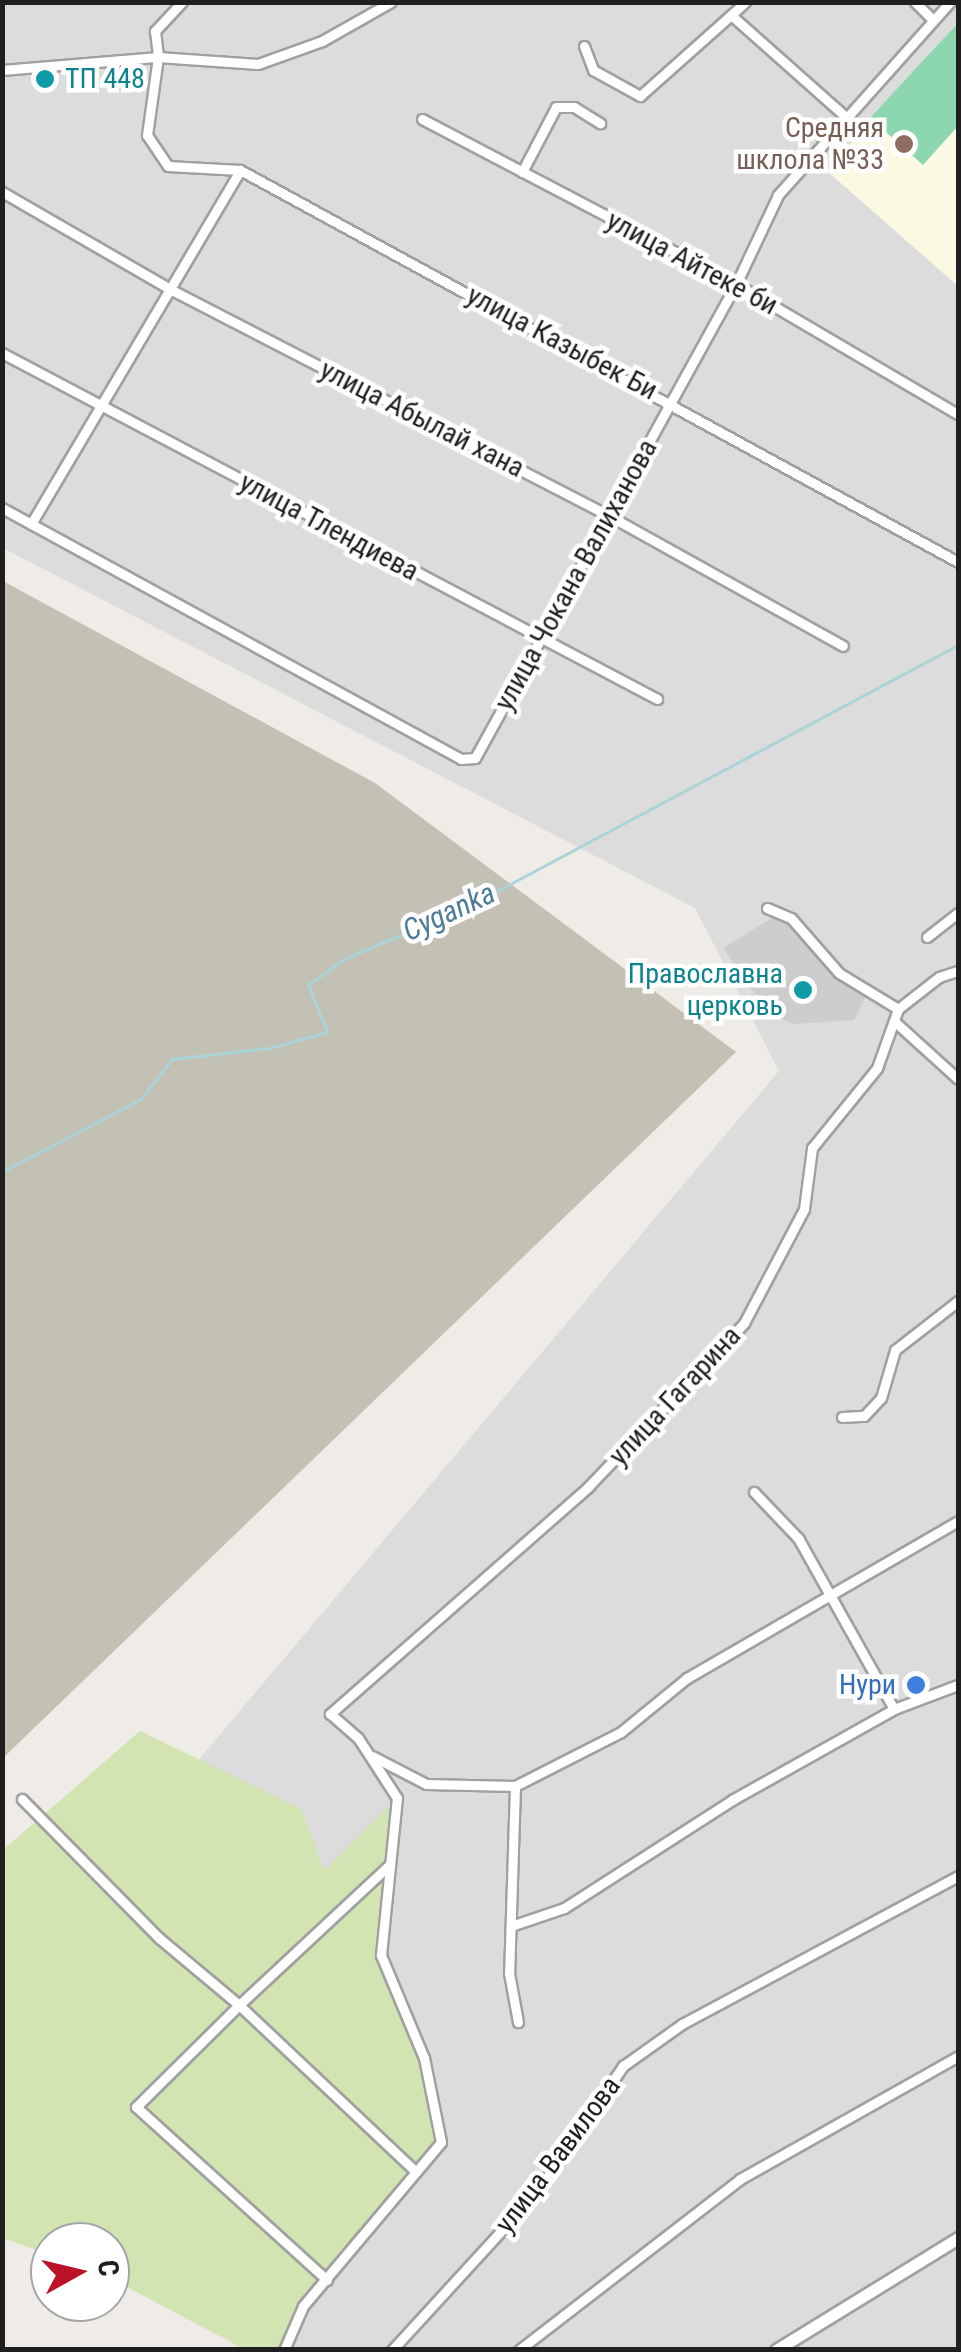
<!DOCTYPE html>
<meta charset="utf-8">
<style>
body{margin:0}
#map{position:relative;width:961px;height:2352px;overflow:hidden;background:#efebe6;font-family:"Roboto Condensed",sans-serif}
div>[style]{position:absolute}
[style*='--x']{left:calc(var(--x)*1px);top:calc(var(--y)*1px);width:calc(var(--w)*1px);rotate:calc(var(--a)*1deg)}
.residential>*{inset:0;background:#dddcdc}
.education>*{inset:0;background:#fcf9e2}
.religious>*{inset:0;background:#cdcdcd}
.construction>*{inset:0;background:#c3c1b3}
.grass>*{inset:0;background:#d1e4b1}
.pitch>*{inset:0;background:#8cd7b0}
.stream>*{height:2.5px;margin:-1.25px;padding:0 1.25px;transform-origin:1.25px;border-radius:1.25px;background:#abd4d9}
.roads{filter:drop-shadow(2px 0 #a0a0a0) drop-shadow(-2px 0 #a0a0a0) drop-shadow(0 2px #a0a0a0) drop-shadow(0 -2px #a0a0a0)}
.minor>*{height:9px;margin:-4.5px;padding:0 4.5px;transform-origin:4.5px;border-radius:4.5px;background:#fff}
.tertiary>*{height:11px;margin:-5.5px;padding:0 5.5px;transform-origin:5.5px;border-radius:5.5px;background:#fff}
.dots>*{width:28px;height:28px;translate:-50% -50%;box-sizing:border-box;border:5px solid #fff;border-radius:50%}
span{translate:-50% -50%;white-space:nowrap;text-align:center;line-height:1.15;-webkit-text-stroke:9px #fff;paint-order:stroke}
.culture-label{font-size:28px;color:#0d838f}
.left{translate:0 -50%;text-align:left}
.right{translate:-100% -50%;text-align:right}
.education-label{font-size:28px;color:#785e54}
.street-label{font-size:28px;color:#1f1f1f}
.shop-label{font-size:28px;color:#366cbe}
.water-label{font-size:30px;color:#4d7c98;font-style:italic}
.frame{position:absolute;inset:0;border:5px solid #1f1f1f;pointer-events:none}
.north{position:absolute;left:30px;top:2222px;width:100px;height:100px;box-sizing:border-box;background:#fff;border:2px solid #a5a5a5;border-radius:50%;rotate:82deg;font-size:28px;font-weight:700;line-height:40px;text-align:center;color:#1f1f1f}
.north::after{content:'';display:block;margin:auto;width:35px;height:45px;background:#bc1228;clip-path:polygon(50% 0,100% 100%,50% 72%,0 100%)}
</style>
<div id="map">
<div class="residential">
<div style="clip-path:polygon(2px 3px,958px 3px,958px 2349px,277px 2349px,57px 1928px,779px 1071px,695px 908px,3px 548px)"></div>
</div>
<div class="education">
<div style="clip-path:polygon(958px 22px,958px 286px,827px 171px)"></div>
</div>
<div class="religious">
<div style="clip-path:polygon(779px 914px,830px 971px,866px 996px,854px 1020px,794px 1024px,769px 1014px,723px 948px)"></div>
</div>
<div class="construction">
<div style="clip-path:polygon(3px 581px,375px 783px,736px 1052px,3px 1758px)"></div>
</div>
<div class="grass">
<div style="clip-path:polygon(140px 1731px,301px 1809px,324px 1871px,397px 1798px,381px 1955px,424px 2058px,441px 2142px,303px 2305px,284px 2349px,244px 2349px,110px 2278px,110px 2242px,50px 2242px,50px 2255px,3px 2238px,3px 1850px)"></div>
</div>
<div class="pitch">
<div style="clip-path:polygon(956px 25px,958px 126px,923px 165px,870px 118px)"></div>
</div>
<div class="stream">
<div style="--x:2;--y:1172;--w:157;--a:-27.7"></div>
<div style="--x:141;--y:1099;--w:51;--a:-52.2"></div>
<div style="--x:172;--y:1059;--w:99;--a:-6.4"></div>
<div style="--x:270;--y:1048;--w:59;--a:-15.7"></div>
<div style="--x:327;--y:1032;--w:51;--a:-112"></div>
<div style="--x:308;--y:985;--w:44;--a:-35.8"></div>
<div style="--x:344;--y:959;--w:138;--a:-23"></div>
<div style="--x:471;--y:905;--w:552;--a:-28.1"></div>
</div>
<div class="roads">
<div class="minor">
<div style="--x:182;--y:2;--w:40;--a:133"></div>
<div style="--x:155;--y:31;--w:26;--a:83"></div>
<div style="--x:158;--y:57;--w:79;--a:98"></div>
<div style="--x:147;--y:135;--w:37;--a:56"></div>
<div style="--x:168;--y:166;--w:72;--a:3.2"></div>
<div style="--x:240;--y:170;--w:818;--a:28.63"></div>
<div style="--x:745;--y:2;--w:19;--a:137"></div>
<div style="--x:731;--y:15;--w:154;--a:41.6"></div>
<div style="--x:915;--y:2;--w:25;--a:45"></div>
<div style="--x:584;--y:46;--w:26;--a:69"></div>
<div style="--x:593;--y:70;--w:54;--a:29"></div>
<div style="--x:640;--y:96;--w:122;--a:-41.7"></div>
<div style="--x:2;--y:70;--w:157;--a:-4.8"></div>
<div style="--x:158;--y:57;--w:100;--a:4"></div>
<div style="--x:258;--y:64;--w:68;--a:-19.8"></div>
<div style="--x:322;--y:41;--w:79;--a:-29.5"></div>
<div style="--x:422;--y:119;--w:355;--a:27.7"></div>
<div style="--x:736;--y:284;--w:257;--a:30.4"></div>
<div style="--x:522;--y:172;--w:73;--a:-62.4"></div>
<div style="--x:556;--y:107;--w:18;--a:0"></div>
<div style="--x:574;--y:107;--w:31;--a:32"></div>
<div style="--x:2;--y:192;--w:192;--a:30"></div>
<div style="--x:168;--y:288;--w:493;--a:27.3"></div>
<div style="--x:606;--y:514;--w:271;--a:29.1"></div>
<div style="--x:2;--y:353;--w:741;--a:27.84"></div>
<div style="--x:2;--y:508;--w:523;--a:28.67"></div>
<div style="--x:461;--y:759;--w:14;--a:-4"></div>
<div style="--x:475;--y:758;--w:541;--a:-61.16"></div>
<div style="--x:736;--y:284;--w:98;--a:-64.7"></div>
<div style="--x:778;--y:195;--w:259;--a:-48.3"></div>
<div style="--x:31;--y:524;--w:411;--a:-59.4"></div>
<div style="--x:767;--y:908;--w:26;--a:23"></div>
<div style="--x:791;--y:918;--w:73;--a:48.9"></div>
<div style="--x:839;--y:973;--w:69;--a:31.4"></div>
<div style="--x:927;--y:937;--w:39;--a:-38"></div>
<div style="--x:894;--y:1021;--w:86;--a:42.2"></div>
<div style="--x:842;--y:1417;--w:22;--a:-3"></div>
<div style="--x:864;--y:1416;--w:25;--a:-47"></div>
<div style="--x:881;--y:1398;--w:50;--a:-73.7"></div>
<div style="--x:895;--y:1350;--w:80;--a:-37.9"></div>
<div style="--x:754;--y:1492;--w:64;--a:46.3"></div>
<div style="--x:798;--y:1538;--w:196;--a:60.7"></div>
<div style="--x:372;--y:1756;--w:61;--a:27.4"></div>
<div style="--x:426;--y:1784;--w:89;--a:1.3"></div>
<div style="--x:515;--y:1786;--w:119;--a:-27"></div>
<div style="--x:621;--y:1732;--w:85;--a:-39.3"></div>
<div style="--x:687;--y:1678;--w:313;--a:-30.1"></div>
<div style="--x:515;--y:1786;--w:187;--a:91.8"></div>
<div style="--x:509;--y:1973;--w:50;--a:79.6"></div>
<div style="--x:22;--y:1799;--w:195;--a:45.4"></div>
<div style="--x:159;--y:1938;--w:104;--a:39.9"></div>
<div style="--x:239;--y:2005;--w:205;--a:-43"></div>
<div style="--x:511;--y:1926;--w:56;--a:-18.8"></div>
<div style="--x:564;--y:1908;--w:200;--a:-32.7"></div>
<div style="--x:732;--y:1800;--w:186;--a:-29.3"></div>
<div style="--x:894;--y:1709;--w:68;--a:-20.6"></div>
<div style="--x:327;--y:2280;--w:258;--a:-137.8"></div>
<div style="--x:136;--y:2107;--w:145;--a:-44.7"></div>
<div style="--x:239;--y:2005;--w:243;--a:43.3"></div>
<div style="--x:284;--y:2350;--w:48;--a:-66.6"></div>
<div style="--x:303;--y:2306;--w:214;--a:-49.9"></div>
<div style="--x:441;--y:2142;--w:86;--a:-101.4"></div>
<div style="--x:424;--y:2058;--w:112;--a:-112.7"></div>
<div style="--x:381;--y:1955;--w:158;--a:-84.2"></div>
<div style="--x:397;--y:1798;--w:72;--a:-123"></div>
<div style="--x:358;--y:1738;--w:37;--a:-139"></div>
<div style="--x:330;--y:1714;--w:344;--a:-41.3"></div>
<div style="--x:588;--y:1487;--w:226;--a:-46.4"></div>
<div style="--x:744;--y:1323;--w:129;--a:-62.2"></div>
<div style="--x:804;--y:1209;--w:62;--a:-82.5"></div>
<div style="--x:812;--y:1148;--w:103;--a:-50.9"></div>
<div style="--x:877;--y:1068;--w:63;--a:-70.4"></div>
<div style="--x:898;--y:1009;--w:52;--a:-38"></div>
<div style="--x:939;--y:977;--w:20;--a:-18"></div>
<div style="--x:392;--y:2350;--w:214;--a:-47.5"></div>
<div style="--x:537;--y:2192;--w:153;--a:-55.7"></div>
<div style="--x:623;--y:2066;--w:72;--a:-35.4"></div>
<div style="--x:682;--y:2024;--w:313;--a:-28.2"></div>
<div style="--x:519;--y:2350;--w:279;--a:-37.7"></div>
<div style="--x:740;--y:2179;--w:250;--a:-29.4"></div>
</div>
<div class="tertiary">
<div style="--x:776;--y:2350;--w:214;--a:-31.6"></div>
</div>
</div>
<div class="dots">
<div style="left:45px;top:79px;background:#0f9aa8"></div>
<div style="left:904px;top:144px;background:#8d6e63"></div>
<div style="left:803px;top:990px;background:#0f9aa8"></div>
<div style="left:916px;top:1685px;background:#3f7fe0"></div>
</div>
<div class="culture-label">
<span class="left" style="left:65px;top:79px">ТП 448</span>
<span class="right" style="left:783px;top:990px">Православна<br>церковь</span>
</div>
<div class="education-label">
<span class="right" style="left:884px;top:144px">Средняя<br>шклола №33</span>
</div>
<div class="street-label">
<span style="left:692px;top:263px;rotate:28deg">улица Айтеке би</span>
<span style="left:562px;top:343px;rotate:28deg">улица Казыбек Би</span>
<span style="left:422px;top:419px;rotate:27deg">улица Абылай хана</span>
<span style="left:329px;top:527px;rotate:28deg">улица Тлендиева</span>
<span style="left:576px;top:575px;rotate:-61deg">улица Чокана Валиханова</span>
<span style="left:675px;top:1396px;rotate:-47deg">улица Гагарина</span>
<span style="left:558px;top:2155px;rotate:-53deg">улица Вавилова</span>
</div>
<div class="shop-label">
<span class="right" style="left:896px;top:1685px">Нури</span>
</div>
<div class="water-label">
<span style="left:449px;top:912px;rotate:-25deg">Cyganka</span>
</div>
<div class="frame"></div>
<div class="north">С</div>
</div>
